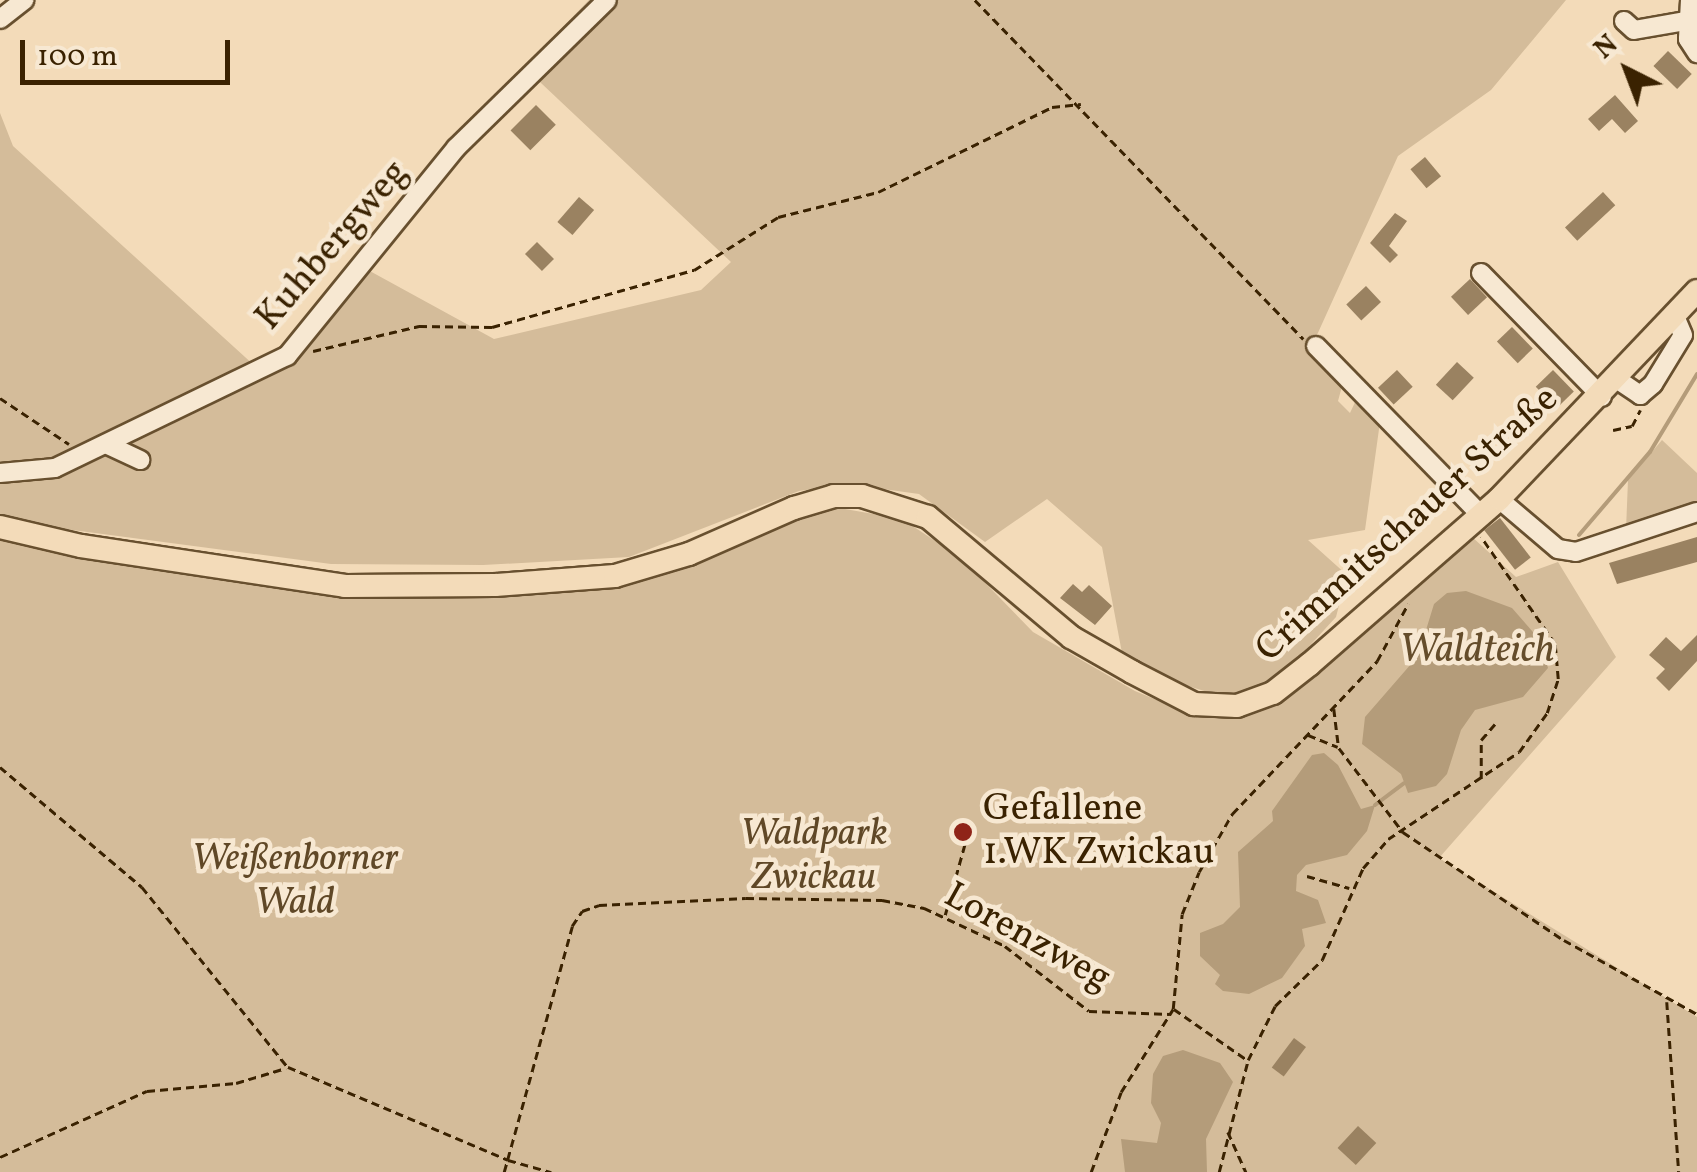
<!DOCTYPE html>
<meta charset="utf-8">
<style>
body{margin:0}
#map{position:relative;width:1697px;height:1172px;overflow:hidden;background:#f3dbb9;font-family:Vollkorn,serif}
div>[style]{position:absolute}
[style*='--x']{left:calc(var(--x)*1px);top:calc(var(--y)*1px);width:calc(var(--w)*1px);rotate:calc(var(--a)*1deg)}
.green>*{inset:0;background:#d4bc9a}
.water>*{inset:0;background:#b49c7a}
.stream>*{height:4px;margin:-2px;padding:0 2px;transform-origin:2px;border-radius:2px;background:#b49c7a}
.building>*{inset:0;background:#9a8261;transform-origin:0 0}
.path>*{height:2.5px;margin-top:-1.25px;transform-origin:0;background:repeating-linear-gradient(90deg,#3a2201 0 8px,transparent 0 13px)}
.roads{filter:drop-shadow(2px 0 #68502f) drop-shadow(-2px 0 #68502f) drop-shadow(0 2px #68502f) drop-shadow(0 -2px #68502f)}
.minor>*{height:18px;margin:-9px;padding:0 9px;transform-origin:9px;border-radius:9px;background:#f7e8d2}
.major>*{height:22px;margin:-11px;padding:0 11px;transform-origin:11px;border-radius:11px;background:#f3dbb9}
.dots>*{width:28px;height:28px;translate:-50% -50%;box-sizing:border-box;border:5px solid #f7e8d2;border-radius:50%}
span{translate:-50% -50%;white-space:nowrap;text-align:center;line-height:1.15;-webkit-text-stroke:9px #f7e8d2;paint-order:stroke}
.street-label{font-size:38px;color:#3a2201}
.poi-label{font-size:38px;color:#3a2201}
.left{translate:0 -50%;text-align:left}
.park-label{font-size:38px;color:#604827;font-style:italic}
.water-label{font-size:40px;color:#654d2b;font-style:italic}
.north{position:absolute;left:1577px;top:20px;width:100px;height:100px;-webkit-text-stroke:8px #f7e8d2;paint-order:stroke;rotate:318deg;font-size:28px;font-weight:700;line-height:40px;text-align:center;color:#3a2201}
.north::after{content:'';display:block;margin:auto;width:35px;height:45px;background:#3a2201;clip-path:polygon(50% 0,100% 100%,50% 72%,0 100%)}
.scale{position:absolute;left:20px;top:40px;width:210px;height:45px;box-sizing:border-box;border:5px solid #3a2201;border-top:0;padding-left:12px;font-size:30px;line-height:35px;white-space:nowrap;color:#3a2201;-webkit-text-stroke:8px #f7e8d2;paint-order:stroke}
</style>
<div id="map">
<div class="green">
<div style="clip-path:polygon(589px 0,1566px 0,1491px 90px,1398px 156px,1312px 346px,1344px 379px,1338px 401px,1350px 413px,1357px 398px,1380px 422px,1365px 530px,1308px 540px,1347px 575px,1336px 617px,1281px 677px,1224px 697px,1165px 679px,1122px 653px,1102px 547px,1047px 499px,985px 542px,919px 494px,847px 484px,799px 491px,629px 557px,483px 565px,331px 564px,27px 524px,0 514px,0 113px,13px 146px,268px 378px,357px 264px,494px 339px,701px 290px,731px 262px,524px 67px)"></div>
<div style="clip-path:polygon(1662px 440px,1697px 473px,1697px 508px,1626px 530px,1628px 480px)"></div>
<div style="clip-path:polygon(828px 506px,902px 519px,961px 558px,1033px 632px,1135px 691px,1176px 708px,1244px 713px,1317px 674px,1471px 536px,1516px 577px,1558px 562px,1616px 657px,1439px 858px,1697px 1017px,1697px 1172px,0 1172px,0 537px,337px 596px,498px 598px,697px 564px)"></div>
</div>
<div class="water">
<div style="clip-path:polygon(1466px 591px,1512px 608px,1539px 639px,1548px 668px,1523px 697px,1475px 710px,1461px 730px,1447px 774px,1436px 786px,1408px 793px,1401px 774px,1362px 744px,1365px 717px,1418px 656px,1434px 604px,1447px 593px)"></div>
<div style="clip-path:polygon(1324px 753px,1338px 765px,1361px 809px,1375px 805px,1367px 831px,1347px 855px,1306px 865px,1297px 875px,1296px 891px,1318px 900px,1326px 923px,1302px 929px,1305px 946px,1282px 978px,1249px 994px,1223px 991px,1215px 984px,1220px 975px,1200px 956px,1200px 933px,1223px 924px,1240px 907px,1238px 852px,1273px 821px,1272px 811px,1312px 755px)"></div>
<div style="clip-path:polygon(1183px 1050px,1220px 1063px,1233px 1082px,1206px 1139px,1207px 1172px,1125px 1172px,1121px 1139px,1157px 1143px,1161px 1123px,1151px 1103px,1153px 1074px,1163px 1056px)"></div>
</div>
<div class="stream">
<div style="--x:1579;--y:535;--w:109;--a:-49.5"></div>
<div style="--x:1650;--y:452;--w:91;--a:-58.9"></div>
<div style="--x:1375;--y:805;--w:36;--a:-37"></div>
</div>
<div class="building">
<div style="left:1668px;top:51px;width:33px;height:21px;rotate:44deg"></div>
<div style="clip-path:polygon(1615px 95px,1638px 121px,1625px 133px,1612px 119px,1599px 131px,1588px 119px)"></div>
<div style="left:536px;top:105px;width:28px;height:36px;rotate:45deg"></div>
<div style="left:1425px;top:157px;width:25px;height:19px;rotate:50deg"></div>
<div style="left:1603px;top:192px;width:18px;height:52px;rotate:47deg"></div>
<div style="left:579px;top:197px;width:20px;height:33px;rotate:41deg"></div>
<div style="clip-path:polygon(1395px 213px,1407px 221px,1389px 246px,1398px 255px,1390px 263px,1370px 243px)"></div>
<div style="left:537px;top:242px;width:24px;height:17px;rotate:45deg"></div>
<div style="left:1470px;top:279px;width:25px;height:26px;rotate:47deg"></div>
<div style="left:1366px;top:286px;width:22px;height:27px;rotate:47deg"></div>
<div style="left:1512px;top:327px;width:30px;height:21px;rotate:46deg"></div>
<div style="left:1457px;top:362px;width:23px;height:31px;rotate:43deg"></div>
<div style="left:1397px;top:370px;width:23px;height:26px;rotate:47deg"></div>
<div style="left:1553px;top:370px;width:30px;height:24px;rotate:46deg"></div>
<div style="left:1500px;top:518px;width:50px;height:20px;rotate:52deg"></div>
<div style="clip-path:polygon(1697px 537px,1697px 562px,1617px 584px,1609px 563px)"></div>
<div style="clip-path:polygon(1073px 584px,1082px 592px,1089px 585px,1112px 606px,1095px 625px,1060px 598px)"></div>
<div style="clip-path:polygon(1697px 635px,1697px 661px,1669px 691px,1656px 678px,1665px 669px,1649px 655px,1666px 637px,1681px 651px)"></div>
<div style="left:1294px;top:1038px;width:15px;height:37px;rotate:37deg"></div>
<div style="left:1358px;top:1126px;width:25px;height:30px;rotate:43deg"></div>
</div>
<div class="path">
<div style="--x:975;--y:0;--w:472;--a:45.9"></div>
<div style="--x:313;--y:351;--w:109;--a:-13.3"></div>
<div style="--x:419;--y:326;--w:73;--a:0.8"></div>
<div style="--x:492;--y:327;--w:210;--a:-15.8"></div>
<div style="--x:694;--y:270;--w:99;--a:-32.2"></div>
<div style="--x:778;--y:217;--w:103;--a:-14"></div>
<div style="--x:878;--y:192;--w:194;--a:-26"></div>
<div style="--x:1052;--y:107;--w:29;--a:-6"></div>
<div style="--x:0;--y:398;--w:83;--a:33.7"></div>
<div style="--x:1613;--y:430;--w:19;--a:-12"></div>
<div style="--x:1632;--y:426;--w:18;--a:-63"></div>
<div style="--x:1334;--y:709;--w:39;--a:83"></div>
<div style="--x:1339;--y:748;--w:106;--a:52.7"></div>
<div style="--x:1403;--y:832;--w:194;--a:33.9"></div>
<div style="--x:1564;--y:940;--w:152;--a:29.1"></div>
<div style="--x:1308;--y:735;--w:32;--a:22"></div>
<div style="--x:0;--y:767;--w:186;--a:40.2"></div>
<div style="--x:142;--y:887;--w:232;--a:51"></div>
<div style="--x:288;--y:1067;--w:239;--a:22.9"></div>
<div style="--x:508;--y:1160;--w:45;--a:15.6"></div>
<div style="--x:1481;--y:779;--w:39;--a:-90"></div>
<div style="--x:1481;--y:740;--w:21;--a:-49"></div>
<div style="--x:1307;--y:876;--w:44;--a:15.9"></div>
<div style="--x:945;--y:915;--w:82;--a:-74.4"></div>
<div style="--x:1667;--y:1002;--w:170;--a:86"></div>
<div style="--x:1174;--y:1009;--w:88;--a:34.8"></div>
<div style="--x:1228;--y:1132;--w:44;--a:65.8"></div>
<div style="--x:0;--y:1157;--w:161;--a:-24.2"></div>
<div style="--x:147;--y:1091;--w:89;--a:-5.1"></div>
<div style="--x:236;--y:1083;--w:52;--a:-16.7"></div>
<div style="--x:504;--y:1172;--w:255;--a:-74.5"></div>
<div style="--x:572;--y:926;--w:18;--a:-56"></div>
<div style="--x:582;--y:911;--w:18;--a:-19"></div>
<div style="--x:599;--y:905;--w:147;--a:-2.7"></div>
<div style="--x:746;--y:898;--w:136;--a:0.8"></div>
<div style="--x:882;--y:900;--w:43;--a:10.8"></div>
<div style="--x:924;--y:908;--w:89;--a:25.1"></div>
<div style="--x:1005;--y:946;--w:106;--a:37.7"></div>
<div style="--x:1089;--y:1011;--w:81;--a:2.1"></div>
<div style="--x:1091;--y:1172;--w:85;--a:-69.4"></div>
<div style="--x:1121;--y:1092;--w:98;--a:-57.9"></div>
<div style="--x:1173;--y:1009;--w:95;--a:-84.6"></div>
<div style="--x:1182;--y:914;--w:45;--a:-68"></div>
<div style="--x:1199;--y:872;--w:67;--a:-60.4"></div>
<div style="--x:1232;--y:814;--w:211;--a:-46.5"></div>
<div style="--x:1377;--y:661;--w:65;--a:-61.5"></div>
<div style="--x:1219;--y:1172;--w:116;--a:-75.5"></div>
<div style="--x:1248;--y:1060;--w:60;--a:-63.4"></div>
<div style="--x:1275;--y:1006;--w:66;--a:-44.4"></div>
<div style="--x:1322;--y:960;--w:101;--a:-66"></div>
<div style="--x:1363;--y:868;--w:38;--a:-49"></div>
<div style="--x:1388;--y:839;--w:157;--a:-33.6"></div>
<div style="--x:1519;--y:752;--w:48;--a:-54.3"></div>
<div style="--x:1547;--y:713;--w:36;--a:-72"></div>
<div style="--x:1558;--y:679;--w:35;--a:-95"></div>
<div style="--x:1555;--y:644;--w:130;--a:-124.7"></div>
</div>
<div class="roads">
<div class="minor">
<div style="--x:1690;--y:0;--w:39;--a:93"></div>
<div style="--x:1688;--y:39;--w:17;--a:57"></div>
<div style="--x:0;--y:19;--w:31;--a:-38"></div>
<div style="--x:1624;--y:21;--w:13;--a:42"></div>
<div style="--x:1634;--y:30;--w:53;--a:-9.8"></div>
<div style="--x:1481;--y:273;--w:173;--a:45.7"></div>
<div style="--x:1316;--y:346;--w:236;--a:45.7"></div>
<div style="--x:1618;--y:380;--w:27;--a:34"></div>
<div style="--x:1640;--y:395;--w:17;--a:-40"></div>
<div style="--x:1653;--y:384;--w:57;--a:-58.5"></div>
<div style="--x:1683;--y:335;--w:21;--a:-113"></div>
<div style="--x:106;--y:444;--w:38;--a:25"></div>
<div style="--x:0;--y:473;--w:55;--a:-5.2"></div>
<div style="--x:55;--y:468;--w:258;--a:-25.8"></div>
<div style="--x:287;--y:356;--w:268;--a:-50.9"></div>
<div style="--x:456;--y:148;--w:211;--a:-44.4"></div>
<div style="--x:1499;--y:499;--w:77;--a:40.3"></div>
<div style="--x:1558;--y:549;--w:18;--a:9"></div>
<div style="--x:1576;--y:552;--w:127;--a:-18.3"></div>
</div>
<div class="major">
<div style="--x:0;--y:527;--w:83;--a:13.2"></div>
<div style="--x:81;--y:546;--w:267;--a:8.6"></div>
<div style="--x:345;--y:586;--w:150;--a:-0.4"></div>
<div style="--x:495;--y:585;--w:120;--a:-4.3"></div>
<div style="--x:615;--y:576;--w:77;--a:-16.6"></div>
<div style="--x:689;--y:554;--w:115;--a:-23.7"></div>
<div style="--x:794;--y:508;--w:42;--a:-16.7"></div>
<div style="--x:834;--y:496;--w:28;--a:0"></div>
<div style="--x:862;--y:496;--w:69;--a:17.7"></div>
<div style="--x:928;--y:517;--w:187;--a:40"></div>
<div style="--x:1071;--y:637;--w:70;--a:29.8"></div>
<div style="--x:1132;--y:672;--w:70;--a:27.3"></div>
<div style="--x:1194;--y:704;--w:43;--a:2.7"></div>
<div style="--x:1237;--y:706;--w:38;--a:-20"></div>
<div style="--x:1273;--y:693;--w:47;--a:-38.1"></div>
<div style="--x:1310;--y:664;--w:251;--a:-41.1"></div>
<div style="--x:1499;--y:499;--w:287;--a:-46.4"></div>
</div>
</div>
<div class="dots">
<div style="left:963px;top:832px;background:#8f2418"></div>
</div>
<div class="street-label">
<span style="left:333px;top:246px;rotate:-49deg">Kuhbergweg</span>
<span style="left:1408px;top:525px;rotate:-42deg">Crimmitschauer Straße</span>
<span style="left:1027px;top:938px;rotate:29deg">Lorenzweg</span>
</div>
<div class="poi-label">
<span class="left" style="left:983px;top:832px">Gefallene<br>1.WK Zwickau</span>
</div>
<div class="park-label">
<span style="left:814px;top:857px">Waldpark<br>Zwickau</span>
<span style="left:295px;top:882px">Weißenborner<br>Wald</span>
</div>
<div class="water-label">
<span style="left:1477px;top:651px">Waldteich</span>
</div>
<div class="north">N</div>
<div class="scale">100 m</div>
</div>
